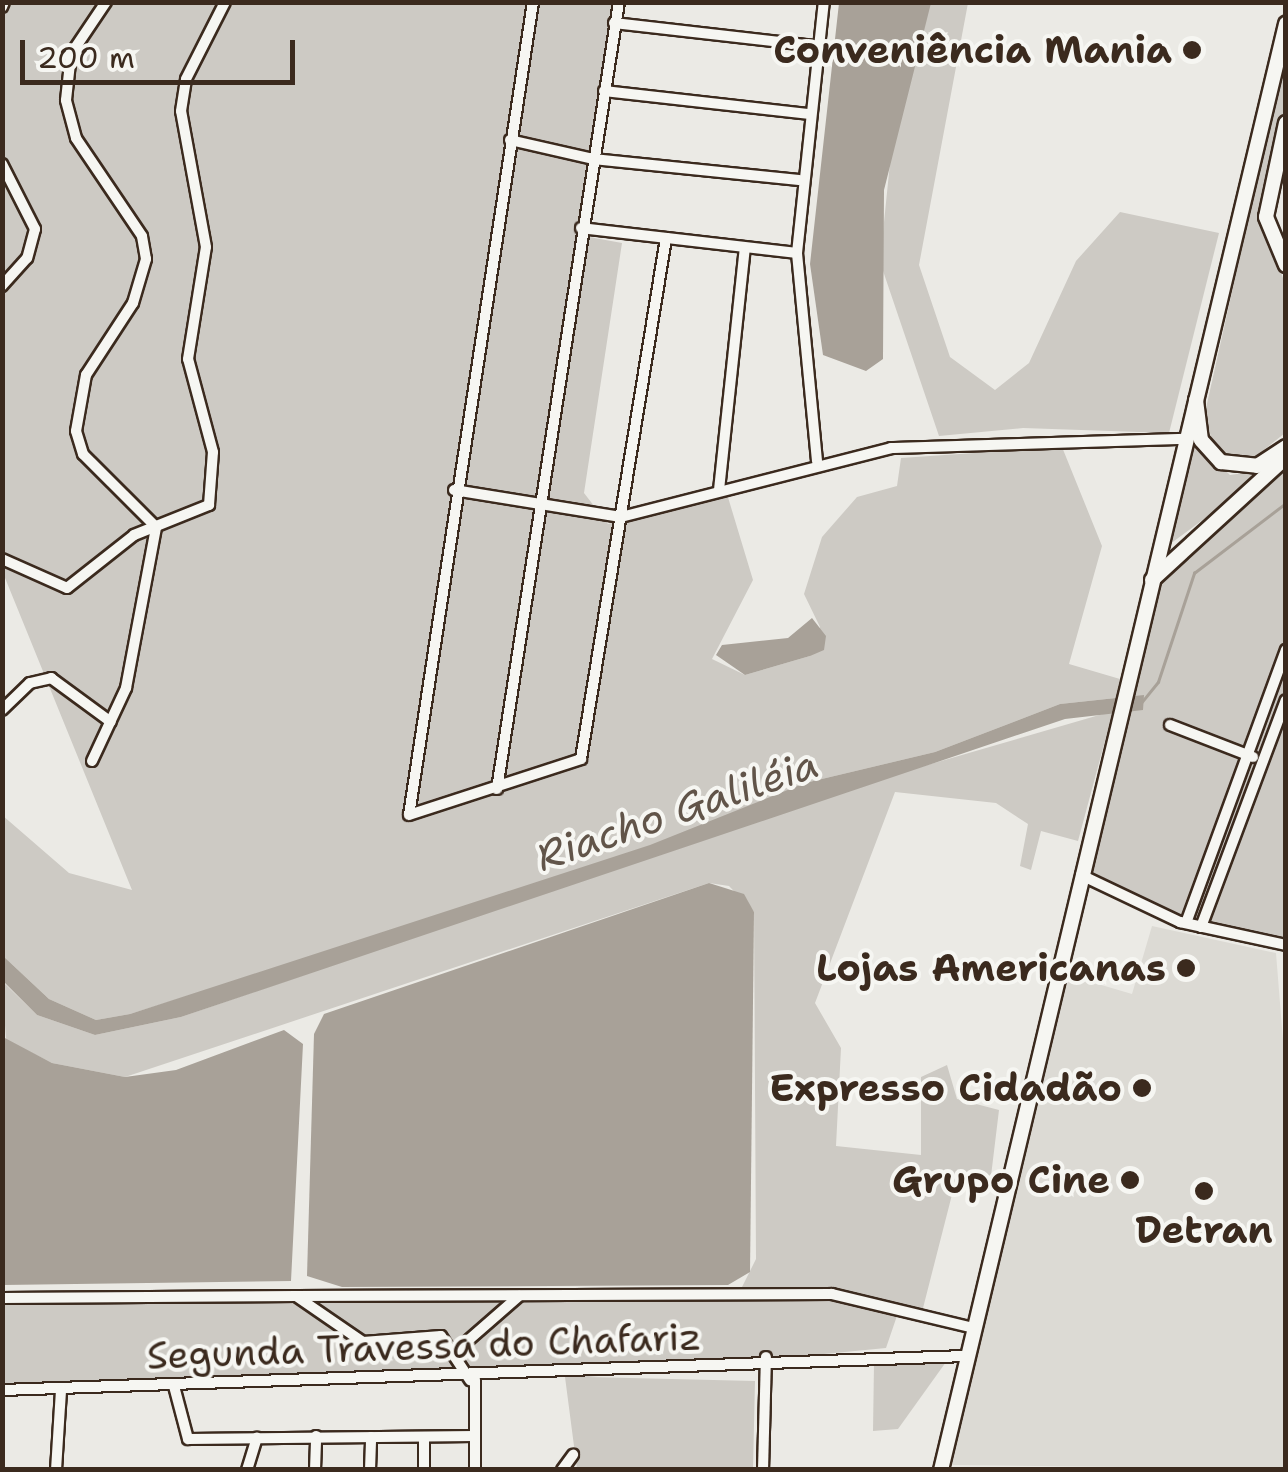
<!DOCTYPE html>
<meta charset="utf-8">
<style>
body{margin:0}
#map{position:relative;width:1288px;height:1472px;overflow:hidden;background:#ebeae5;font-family:"Shantell Sans",sans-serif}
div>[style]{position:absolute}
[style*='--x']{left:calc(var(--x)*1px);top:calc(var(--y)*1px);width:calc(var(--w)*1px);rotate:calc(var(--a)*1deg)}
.built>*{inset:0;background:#dcdad4}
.green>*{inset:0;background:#cdcac4}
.water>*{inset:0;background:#a8a198}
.stream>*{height:2.5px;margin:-1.25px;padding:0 1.25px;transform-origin:1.25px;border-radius:1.25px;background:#a8a198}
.roads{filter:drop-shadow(2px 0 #3b2a1e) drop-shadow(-2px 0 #3b2a1e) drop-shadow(0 2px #3b2a1e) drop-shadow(0 -2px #3b2a1e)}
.minor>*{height:10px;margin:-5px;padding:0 5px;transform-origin:5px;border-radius:5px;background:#f6f6f2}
.major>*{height:14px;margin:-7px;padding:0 7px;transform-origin:7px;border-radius:7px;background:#f6f6f2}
.dots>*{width:28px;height:28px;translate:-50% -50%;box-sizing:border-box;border:5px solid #f6f6f2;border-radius:50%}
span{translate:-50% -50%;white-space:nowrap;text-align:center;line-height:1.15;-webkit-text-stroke:8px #f6f6f2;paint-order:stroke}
.poi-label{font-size:38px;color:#3b2a1e;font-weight:700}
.right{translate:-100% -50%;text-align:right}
.street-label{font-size:38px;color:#3b2a1e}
.water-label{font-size:40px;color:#615449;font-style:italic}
.frame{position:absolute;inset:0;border:5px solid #3b2a1e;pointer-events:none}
.scale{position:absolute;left:20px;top:40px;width:275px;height:45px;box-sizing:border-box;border:5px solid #3b2a1e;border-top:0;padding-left:12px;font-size:30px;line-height:35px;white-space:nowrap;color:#3b2a1e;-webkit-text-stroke:8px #f6f6f2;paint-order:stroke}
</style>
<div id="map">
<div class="built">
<div style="clip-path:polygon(1152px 926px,1276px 953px,1286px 1078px,1285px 1469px,949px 1465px,1064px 974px,1132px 994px)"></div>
</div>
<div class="green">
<div style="clip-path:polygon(3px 3px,613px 3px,589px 237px,622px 243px,584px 493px,608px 524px,727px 494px,753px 580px,712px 659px,745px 675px,810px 656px,820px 627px,804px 594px,822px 537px,857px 497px,897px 486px,901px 458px,1062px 447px,1102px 546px,1069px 664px,1120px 679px,1116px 698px,1060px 704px,935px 752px,805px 783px,646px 852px,130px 1014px,96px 1020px,49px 999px,3px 956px,2px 815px,69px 873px,132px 890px,3px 573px)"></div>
<div style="clip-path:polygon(930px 3px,968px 3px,919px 265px,950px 357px,995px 390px,1029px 363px,1076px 261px,1120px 212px,1219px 233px,1169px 433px,1023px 428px,939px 436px,880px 262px,893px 133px)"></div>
<div style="clip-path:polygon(1285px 55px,1285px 108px,1263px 220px,1285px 284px,1285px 433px,1255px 457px,1233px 459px,1216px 450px,1204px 417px)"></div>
<div style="clip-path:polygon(1192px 437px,1230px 475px,1264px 470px,1285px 449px,1285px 947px,1179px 922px,1084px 873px,1168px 559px,1269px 471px,1166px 547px)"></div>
<div style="clip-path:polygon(1113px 711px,1078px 841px,1041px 831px,1031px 870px,1020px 866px,1028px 824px,996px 803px,895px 792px,815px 1003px,841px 1048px,836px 1146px,921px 1155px,921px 1077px,947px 1065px,957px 1099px,999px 1110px,991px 1176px,956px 1179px,922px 1312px,900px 1307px,886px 1348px,588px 1377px,755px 1381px,753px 1469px,577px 1469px,565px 1377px,2px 1383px,3px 1298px,739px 1293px,756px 1259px,754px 912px,729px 886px,709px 883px,125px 1077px,52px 1063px,6px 1040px,2px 981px,37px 1015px,95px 1035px,181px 1017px,862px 784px)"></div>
<div style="clip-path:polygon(946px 1362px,898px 1429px,873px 1431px,874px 1364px)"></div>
</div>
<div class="water">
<div style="clip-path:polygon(839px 3px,931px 3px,884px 190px,883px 359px,866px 371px,823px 355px,810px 264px)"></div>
<div style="clip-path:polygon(812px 618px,826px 636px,824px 650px,810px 656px,745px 675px,716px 655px,722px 645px,788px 638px)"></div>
<div style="clip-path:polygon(1144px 695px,1143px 710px,1065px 719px,181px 1017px,95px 1035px,37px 1015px,3px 981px,2px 955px,49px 999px,96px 1020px,130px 1014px,650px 845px,805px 783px,935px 752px,1060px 704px)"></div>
<div style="clip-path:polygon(709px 883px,744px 894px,754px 912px,750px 1272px,728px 1285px,342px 1287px,307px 1276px,314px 1034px,324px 1014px)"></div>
<div style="clip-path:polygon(284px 1030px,303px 1044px,291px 1281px,3px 1285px,3px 1037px,52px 1063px,125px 1077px,176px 1070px)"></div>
</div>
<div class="stream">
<div style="--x:1141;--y:703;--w:27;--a:-51"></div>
<div style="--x:1158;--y:682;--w:115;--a:-71.7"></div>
<div style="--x:1194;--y:573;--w:116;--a:-37.3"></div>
</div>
<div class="roads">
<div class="minor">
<div style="--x:533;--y:2;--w:822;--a:98.67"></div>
<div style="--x:409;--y:815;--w:181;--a:-18"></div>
<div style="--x:581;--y:759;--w:528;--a:-80.73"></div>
<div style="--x:2;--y:7;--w:5;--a:-68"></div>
<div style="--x:614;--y:23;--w:204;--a:6.5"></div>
<div style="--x:604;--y:91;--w:205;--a:6.4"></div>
<div style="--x:510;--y:140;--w:85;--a:12.9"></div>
<div style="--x:593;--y:159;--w:207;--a:5.8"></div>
<div style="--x:2;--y:164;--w:73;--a:63.1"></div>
<div style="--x:35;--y:229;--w:30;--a:105"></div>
<div style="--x:27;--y:258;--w:38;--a:132"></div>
<div style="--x:581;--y:228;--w:217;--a:6.6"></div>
<div style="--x:817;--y:461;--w:209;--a:-95.5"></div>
<div style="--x:797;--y:253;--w:252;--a:-83.9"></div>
<div style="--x:454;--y:490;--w:169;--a:9.2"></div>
<div style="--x:621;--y:517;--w:279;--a:-14.3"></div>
<div style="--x:891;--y:448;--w:290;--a:-1.8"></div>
<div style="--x:719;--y:490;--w:243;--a:-83.9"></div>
<div style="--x:2;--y:559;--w:71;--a:24"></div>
<div style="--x:67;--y:588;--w:85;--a:-38.3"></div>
<div style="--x:134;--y:535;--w:81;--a:-21.8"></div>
<div style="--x:209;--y:505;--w:53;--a:-85.7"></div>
<div style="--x:213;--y:452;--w:96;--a:-105"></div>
<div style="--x:188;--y:359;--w:113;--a:-80.9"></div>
<div style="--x:206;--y:247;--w:138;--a:-100.4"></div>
<div style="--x:181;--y:111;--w:32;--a:-81"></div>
<div style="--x:186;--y:79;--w:86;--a:-63.1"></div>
<div style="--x:2;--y:710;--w:39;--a:-44"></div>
<div style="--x:30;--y:683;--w:22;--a:-13"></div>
<div style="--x:51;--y:678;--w:74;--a:36.3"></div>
<div style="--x:1170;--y:725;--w:89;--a:21.1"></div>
<div style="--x:92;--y:761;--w:81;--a:-65"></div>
<div style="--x:126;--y:688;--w:164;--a:-79.4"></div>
<div style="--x:156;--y:527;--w:103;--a:-135"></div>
<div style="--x:83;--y:454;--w:24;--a:-107"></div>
<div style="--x:76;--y:431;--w:57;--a:-79.9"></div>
<div style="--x:86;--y:375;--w:86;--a:-56.9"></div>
<div style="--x:133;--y:303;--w:46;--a:-73.5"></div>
<div style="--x:146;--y:259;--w:23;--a:-100"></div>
<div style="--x:142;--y:236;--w:118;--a:-124"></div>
<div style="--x:76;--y:138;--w:39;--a:-105"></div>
<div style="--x:66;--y:100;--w:46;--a:-83.8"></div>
<div style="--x:71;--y:54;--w:63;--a:-56.1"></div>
<div style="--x:497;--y:789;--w:796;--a:-81.19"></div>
<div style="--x:1081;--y:875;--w:110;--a:25.4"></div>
<div style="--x:1180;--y:922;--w:108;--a:12.2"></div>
<div style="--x:1186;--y:923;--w:291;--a:-69.9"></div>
<div style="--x:1201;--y:927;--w:242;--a:-69.5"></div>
<div style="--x:296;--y:1296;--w:536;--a:-0.21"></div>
<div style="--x:832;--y:1294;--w:146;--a:13.5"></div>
<div style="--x:2;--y:1298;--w:294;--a:-0.4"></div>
<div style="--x:296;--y:1296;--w:81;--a:34.5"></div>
<div style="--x:363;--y:1342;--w:78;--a:-4.4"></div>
<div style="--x:441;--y:1336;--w:53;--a:56.6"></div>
<div style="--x:456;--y:1351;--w:84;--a:-41.1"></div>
<div style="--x:475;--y:1380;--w:90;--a:90"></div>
<div style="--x:174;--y:1386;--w:55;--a:75.2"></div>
<div style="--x:188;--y:1439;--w:286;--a:-0.6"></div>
<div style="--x:2;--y:1390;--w:966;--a:-2.02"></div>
<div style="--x:56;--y:1470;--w:80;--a:-86.4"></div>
<div style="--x:247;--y:1470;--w:34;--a:-73"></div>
<div style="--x:315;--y:1470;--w:34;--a:-88"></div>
<div style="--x:370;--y:1470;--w:33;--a:-88"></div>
<div style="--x:424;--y:1470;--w:33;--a:-90"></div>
<div style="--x:562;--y:1470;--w:19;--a:-54"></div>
<div style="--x:763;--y:1470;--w:113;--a:-88.5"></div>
</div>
<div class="major">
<div style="--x:1286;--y:123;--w:96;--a:102"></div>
<div style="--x:1266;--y:217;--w:52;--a:67.4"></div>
<div style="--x:1196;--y:400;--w:40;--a:82.9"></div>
<div style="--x:1201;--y:440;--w:30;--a:48"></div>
<div style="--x:1221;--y:462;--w:36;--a:6"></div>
<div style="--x:1257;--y:466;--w:35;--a:-33"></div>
<div style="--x:1152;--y:580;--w:182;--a:-42.5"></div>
<div style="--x:941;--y:1470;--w:1487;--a:-76.58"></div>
</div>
</div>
<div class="dots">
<div style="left:1192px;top:50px;background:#3b2a1e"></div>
<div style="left:1186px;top:968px;background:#3b2a1e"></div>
<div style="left:1142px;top:1088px;background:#3b2a1e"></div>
<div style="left:1130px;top:1180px;background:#3b2a1e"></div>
<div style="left:1204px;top:1191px;background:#3b2a1e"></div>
</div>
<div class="poi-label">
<span class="right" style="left:1172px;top:50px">Conveniência Mania</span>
<span class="right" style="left:1166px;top:968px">Lojas Americanas</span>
<span class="right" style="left:1122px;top:1088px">Expresso Cidadão</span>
<span class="right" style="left:1110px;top:1180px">Grupo Cine</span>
<span style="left:1204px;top:1230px">Detran</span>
</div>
<div class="street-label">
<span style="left:424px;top:1346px;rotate:-2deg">Segunda Travessa do Chafariz</span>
</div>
<div class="water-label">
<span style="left:677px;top:810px;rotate:-19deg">Riacho Galiléia</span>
</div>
<div class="frame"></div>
<div class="scale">200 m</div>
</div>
